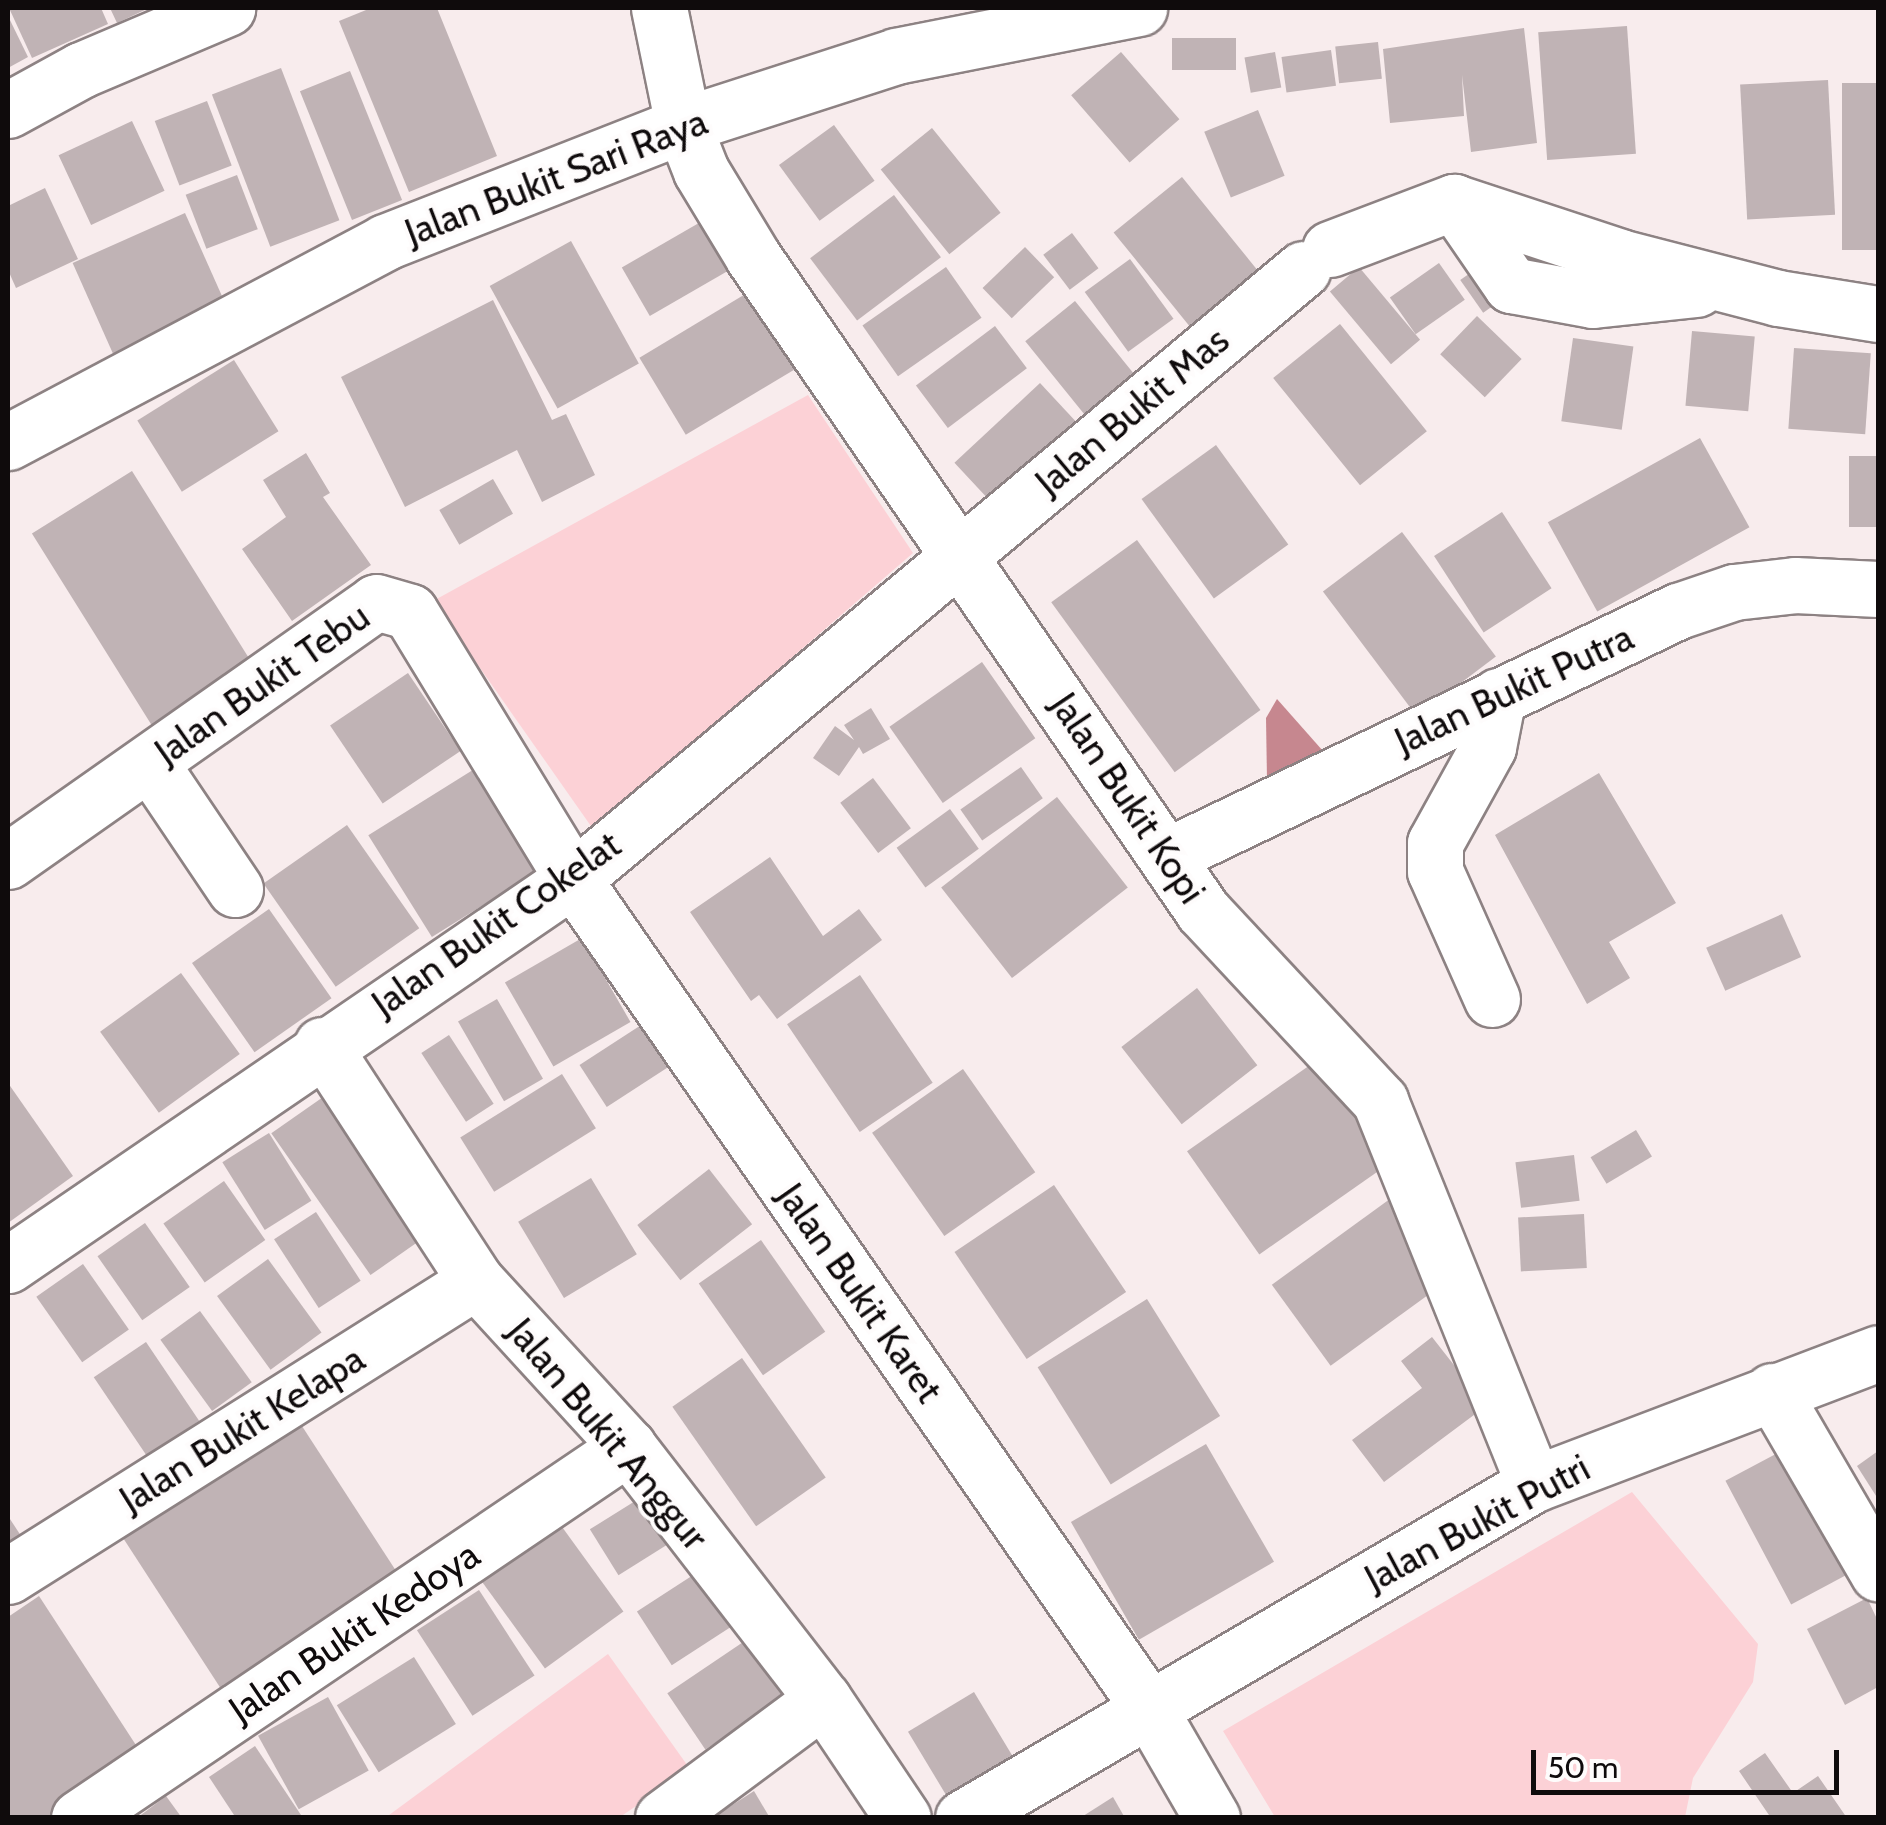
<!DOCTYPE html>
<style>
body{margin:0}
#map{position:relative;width:1886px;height:1825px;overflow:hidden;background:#f8eced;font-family:Cabin,sans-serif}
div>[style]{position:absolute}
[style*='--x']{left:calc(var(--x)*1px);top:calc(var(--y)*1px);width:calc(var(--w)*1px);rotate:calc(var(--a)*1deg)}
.green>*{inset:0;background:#fcd1d6}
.water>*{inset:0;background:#c6878f}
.building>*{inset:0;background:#c0b3b5;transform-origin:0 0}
.roads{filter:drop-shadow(2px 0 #8d8283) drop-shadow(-2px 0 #8d8283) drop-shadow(0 2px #8d8283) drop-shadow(0 -2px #8d8283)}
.minor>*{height:55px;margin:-27.5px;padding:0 27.5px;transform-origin:27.5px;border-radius:27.5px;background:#fff}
span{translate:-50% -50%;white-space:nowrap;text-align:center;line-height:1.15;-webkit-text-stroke:8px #fefcfc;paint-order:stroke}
.street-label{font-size:38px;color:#0f0b0c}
.frame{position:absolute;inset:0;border:10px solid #0f0b0c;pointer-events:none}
.scale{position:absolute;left:1531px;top:1750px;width:308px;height:45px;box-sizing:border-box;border:5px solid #0f0b0c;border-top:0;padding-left:12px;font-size:30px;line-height:35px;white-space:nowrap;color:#0f0b0c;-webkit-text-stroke:8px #fefcfc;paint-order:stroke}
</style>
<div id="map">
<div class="green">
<div style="clip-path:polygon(808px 395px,913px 553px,593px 829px,433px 601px)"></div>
<div style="clip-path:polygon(1632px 1492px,1758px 1644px,1753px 1682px,1693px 1778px,1685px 1817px,1275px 1817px,1223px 1731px)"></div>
<div style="clip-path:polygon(608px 1654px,690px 1769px,620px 1817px,385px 1818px)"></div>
</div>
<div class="water">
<div style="clip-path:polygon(1277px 699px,1323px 751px,1267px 780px,1266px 718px)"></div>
</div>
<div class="building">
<div style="clip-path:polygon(9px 8px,101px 8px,108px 24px,32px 58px)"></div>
<div style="clip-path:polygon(110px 8px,149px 8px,117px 23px)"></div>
<div style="clip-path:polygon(371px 8px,437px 8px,497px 156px,409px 192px,339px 21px)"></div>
<div style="clip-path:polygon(8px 16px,28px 57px,8px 68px)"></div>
<div style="left:1627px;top:26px;width:128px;height:89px;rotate:86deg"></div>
<div style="clip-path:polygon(1524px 28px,1537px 143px,1471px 152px,1462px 75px,1464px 116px,1390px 123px,1383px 49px)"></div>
<div style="left:1236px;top:38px;width:32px;height:64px;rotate:90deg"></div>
<div style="left:1378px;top:42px;width:37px;height:43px;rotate:84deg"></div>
<div style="left:1331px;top:50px;width:36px;height:50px;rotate:82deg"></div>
<div style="left:1121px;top:52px;width:89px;height:66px;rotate:49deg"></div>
<div style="left:1275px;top:52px;width:36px;height:31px;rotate:80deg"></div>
<div style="left:281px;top:68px;width:163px;height:74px;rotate:69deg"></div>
<div style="left:350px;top:71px;width:139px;height:54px;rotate:68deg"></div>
<div style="left:1828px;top:80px;width:135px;height:88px;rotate:87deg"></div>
<div style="left:1878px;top:83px;width:167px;height:36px;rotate:90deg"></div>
<div style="left:207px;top:101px;width:69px;height:56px;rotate:69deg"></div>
<div style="left:1258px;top:110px;width:71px;height:58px;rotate:68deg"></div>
<div style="left:132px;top:121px;width:77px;height:81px;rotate:65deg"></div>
<div style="left:834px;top:125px;width:69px;height:68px;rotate:54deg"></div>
<div style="left:932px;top:128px;width:109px;height:66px;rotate:51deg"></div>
<div style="left:237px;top:175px;width:58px;height:55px;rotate:69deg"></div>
<div style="left:1182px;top:177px;width:130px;height:88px;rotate:51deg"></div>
<div style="clip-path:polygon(45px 188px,78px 259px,16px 288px,8px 270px,8px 206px)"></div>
<div style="left:894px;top:195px;width:78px;height:105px;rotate:53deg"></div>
<div style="left:185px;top:213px;width:107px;height:123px;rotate:66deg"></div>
<div style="left:711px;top:216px;width:56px;height:103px;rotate:60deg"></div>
<div style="left:1072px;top:233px;width:44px;height:36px;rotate:53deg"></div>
<div style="left:571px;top:241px;width:140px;height:93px;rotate:61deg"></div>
<div style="left:1025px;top:247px;width:42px;height:59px;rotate:46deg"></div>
<div style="left:1493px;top:257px;width:40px;height:40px;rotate:55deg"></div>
<div style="left:1130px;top:259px;width:74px;height:56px;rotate:54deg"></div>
<div style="left:1439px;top:263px;width:45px;height:60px;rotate:55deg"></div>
<div style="left:946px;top:267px;width:62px;height:102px;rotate:55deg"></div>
<div style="left:1359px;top:267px;width:95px;height:38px;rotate:50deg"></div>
<div style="left:762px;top:284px;width:90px;height:143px;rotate:59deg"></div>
<div style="clip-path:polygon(493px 300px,552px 420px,566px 414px,595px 475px,542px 502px,517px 450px,405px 507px,341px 377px)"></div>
<div style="left:1075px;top:301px;width:125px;height:64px;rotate:51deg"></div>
<div style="left:1477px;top:316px;width:62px;height:53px;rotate:44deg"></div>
<div style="left:1340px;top:324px;width:138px;height:86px;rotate:51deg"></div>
<div style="left:995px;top:326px;width:53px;height:99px;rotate:53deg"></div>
<div style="left:1692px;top:331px;width:63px;height:75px;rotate:5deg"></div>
<div style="left:1573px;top:338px;width:61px;height:84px;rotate:8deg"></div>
<div style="left:1794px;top:348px;width:77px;height:81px;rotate:4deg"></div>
<div style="left:234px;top:360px;width:84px;height:114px;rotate:58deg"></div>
<div style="left:1040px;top:383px;width:86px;height:117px;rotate:47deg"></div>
<div style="left:1700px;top:438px;width:102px;height:174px;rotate:61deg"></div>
<div style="left:1216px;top:445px;width:123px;height:92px;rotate:54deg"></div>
<div style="clip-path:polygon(306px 453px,330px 493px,323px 497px,371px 565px,292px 621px,242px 549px,286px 517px,263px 480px)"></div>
<div style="left:1849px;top:456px;width:29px;height:71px"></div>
<div style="left:132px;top:471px;width:232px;height:118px;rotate:58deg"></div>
<div style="left:493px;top:479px;width:40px;height:62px;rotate:60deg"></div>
<div style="left:1502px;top:512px;width:91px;height:81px;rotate:57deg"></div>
<div style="left:1402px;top:532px;width:156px;height:99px;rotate:53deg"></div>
<div style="left:1137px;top:540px;width:210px;height:106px;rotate:54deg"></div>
<div style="left:982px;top:662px;width:93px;height:113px;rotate:55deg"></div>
<div style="left:408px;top:673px;width:94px;height:94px;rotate:56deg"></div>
<div style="clip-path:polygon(871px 708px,890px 739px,863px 754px,859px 747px,839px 776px,813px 758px,835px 726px,854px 740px,844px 725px)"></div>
<div style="left:1021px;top:767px;width:38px;height:74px;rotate:55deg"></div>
<div style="left:476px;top:768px;width:120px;height:127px;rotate:58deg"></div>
<div style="clip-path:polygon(1599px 773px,1676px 903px,1609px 942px,1630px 978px,1587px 1004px,1495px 835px)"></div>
<div style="left:873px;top:778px;width:63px;height:41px;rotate:53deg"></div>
<div style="left:1057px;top:797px;width:115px;height:147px;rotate:52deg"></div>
<div style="left:950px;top:809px;width:49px;height:66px;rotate:54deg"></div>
<div style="left:347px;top:825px;width:126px;height:102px;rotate:55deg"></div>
<div style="clip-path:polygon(770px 857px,823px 936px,859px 909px,882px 940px,777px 1019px,759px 995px,751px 1001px,690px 912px)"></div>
<div style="left:269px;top:909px;width:109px;height:94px;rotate:55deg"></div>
<div style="left:1782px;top:914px;width:47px;height:83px;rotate:66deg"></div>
<div style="left:582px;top:938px;width:97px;height:89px;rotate:60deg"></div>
<div style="left:181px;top:973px;width:100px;height:100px;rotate:54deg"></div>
<div style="left:860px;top:975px;width:130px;height:88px;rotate:56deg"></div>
<div style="left:1197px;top:988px;width:98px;height:96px;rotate:52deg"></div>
<div style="left:497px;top:999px;width:92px;height:45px;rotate:60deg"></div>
<div style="left:655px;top:1016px;width:50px;height:90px;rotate:57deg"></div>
<div style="left:449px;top:1035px;width:82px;height:33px;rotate:57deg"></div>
<div style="left:1323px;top:1056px;width:126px;height:166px;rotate:55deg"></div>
<div style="left:963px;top:1069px;width:126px;height:111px;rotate:55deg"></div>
<div style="left:562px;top:1074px;width:64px;height:120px;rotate:58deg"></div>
<div style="clip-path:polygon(8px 1083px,73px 1176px,8px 1223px)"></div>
<div style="left:336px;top:1088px;width:173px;height:79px;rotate:55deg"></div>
<div style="left:1636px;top:1130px;width:31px;height:53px;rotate:59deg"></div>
<div style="left:269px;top:1133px;width:80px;height:55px;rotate:58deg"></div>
<div style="left:1574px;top:1155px;width:46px;height:59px;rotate:83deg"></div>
<div style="left:709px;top:1169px;width:70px;height:91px;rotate:52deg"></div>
<div style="left:591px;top:1178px;width:89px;height:85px;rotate:59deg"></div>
<div style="left:224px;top:1181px;width:72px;height:74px;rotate:55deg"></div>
<div style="left:1054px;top:1185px;width:129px;height:120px;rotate:56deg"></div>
<div style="left:1394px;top:1196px;width:100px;height:151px;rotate:54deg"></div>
<div style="left:316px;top:1212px;width:82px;height:50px;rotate:57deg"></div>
<div style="left:1584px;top:1214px;width:54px;height:66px;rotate:87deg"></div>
<div style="left:145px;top:1223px;width:78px;height:58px;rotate:55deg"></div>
<div style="left:761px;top:1240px;width:112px;height:76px;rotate:55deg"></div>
<div style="left:268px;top:1259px;width:91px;height:63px;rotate:54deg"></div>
<div style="left:83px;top:1264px;width:80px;height:57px;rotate:55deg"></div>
<div style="left:1147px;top:1299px;width:138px;height:129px;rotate:58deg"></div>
<div style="left:200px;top:1311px;width:88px;height:49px;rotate:54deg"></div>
<div style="clip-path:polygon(1432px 1337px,1486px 1406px,1384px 1482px,1352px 1440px,1422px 1388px,1401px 1361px)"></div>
<div style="left:146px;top:1342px;width:95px;height:63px;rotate:56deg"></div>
<div style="left:742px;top:1358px;width:146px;height:85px;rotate:55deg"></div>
<div style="left:287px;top:1403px;width:206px;height:211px;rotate:57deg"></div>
<div style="left:1206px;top:1444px;width:136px;height:156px;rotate:60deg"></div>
<div style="left:1789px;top:1447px;width:140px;height:72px;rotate:62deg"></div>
<div style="clip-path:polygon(1878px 1451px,1878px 1499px,1857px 1466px)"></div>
<div style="left:656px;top:1488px;width:54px;height:78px;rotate:58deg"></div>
<div style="clip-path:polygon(8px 1516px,27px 1545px,8px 1557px)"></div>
<div style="left:557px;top:1520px;width:113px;height:97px;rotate:54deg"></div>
<div style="left:704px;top:1568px;width:64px;height:80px;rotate:57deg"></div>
<div style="left:479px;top:1590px;width:102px;height:74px;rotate:57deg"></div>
<div style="clip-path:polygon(39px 1596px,145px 1759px,56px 1818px,8px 1818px,8px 1617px)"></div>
<div style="clip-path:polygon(1867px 1598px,1878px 1621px,1878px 1687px,1845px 1705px,1807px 1629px)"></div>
<div style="left:761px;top:1630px;width:68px;height:113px;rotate:56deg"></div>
<div style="left:414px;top:1657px;width:79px;height:91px;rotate:58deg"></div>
<div style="left:974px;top:1692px;width:85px;height:77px;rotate:59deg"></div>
<div style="left:328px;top:1697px;width:84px;height:80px;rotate:61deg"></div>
<div style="clip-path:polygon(255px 1746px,303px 1818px,236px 1818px,209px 1777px)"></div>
<div style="clip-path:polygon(1765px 1753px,1793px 1793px,1818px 1776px,1847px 1818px,1771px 1818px,1739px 1771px)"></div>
<div style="clip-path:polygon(754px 1791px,770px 1818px,712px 1818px)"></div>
<div style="clip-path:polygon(166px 1796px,182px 1818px,137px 1818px)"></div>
<div style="clip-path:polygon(1113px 1797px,1125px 1818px,1080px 1818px)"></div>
</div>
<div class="roads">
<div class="minor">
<div style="--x:659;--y:8;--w:119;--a:78.4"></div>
<div style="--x:683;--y:125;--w:49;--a:68.6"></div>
<div style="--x:701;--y:171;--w:100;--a:58.8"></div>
<div style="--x:753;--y:257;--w:794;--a:55.47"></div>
<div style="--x:1203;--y:911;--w:260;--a:47"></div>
<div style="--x:1380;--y:1101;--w:413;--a:68.1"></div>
<div style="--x:8;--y:110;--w:83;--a:-28.7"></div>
<div style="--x:81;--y:70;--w:159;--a:-23"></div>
<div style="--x:1454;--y:202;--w:101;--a:55.5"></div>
<div style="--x:1511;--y:285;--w:83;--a:10.4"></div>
<div style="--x:1593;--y:300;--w:104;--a:-6.1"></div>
<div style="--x:1330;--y:249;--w:133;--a:-20.8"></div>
<div style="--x:1454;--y:202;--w:175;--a:18.3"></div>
<div style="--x:1620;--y:257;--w:163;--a:14.5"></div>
<div style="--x:1778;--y:298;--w:101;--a:9.1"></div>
<div style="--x:8;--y:442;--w:427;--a:-27.9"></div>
<div style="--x:385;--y:242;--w:320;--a:-21.4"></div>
<div style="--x:683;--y:125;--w:224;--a:-17.9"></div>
<div style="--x:896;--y:56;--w:248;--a:-11.2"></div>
<div style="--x:150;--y:763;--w:152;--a:56"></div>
<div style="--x:1167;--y:856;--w:567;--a:-25.62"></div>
<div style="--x:1678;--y:611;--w:59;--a:-18.7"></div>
<div style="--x:1734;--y:592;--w:61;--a:-6.5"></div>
<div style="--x:1795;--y:585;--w:83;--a:2.8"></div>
<div style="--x:8;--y:861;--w:450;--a:-35.1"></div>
<div style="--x:376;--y:602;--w:35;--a:16"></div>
<div style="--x:410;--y:612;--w:313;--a:58.6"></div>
<div style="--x:573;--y:879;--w:1008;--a:55.22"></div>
<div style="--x:1148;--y:1707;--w:128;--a:60"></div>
<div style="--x:1492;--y:999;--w:140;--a:-114"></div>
<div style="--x:1435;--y:871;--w:28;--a:-90"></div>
<div style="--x:1435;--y:843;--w:110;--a:-61.1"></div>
<div style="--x:1488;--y:747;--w:52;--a:-78.9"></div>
<div style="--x:322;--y:1045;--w:282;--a:56.9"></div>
<div style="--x:476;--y:1281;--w:225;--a:47.5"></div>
<div style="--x:628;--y:1447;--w:319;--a:52.3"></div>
<div style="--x:823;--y:1699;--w:143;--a:56.1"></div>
<div style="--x:8;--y:1265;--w:684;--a:-34.34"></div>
<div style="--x:573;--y:879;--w:951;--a:-39.88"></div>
<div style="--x:1772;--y:1391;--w:211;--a:59.8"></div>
<div style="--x:8;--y:1576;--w:553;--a:-32.22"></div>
<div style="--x:79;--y:1818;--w:663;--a:-34.05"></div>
<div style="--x:663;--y:1818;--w:199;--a:-36.6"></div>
<div style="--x:963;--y:1818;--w:662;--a:-30.33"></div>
<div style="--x:1534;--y:1484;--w:368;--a:-20.8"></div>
</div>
</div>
<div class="street-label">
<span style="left:556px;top:177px;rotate:-21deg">Jalan Bukit Sari Raya</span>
<span style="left:1132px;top:411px;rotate:-40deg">Jalan Bukit Mas</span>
<span style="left:262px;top:684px;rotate:-35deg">Jalan Bukit Tebu</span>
<span style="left:1514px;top:689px;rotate:-25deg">Jalan Bukit Putra</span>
<span style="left:1128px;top:798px;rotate:56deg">Jalan Bukit Kopi</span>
<span style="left:496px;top:924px;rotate:-35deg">Jalan Bukit Cokelat</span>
<span style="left:860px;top:1293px;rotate:55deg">Jalan Bukit Karet</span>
<span style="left:242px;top:1429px;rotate:-32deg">Jalan Bukit Kelapa</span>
<span style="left:608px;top:1434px;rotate:50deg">Jalan Bukit Anggur</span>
<span style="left:1477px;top:1523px;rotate:-28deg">Jalan Bukit Putri</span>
<span style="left:354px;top:1632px;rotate:-34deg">Jalan Bukit Kedoya</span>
</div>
<div class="frame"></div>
<div class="scale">50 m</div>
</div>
